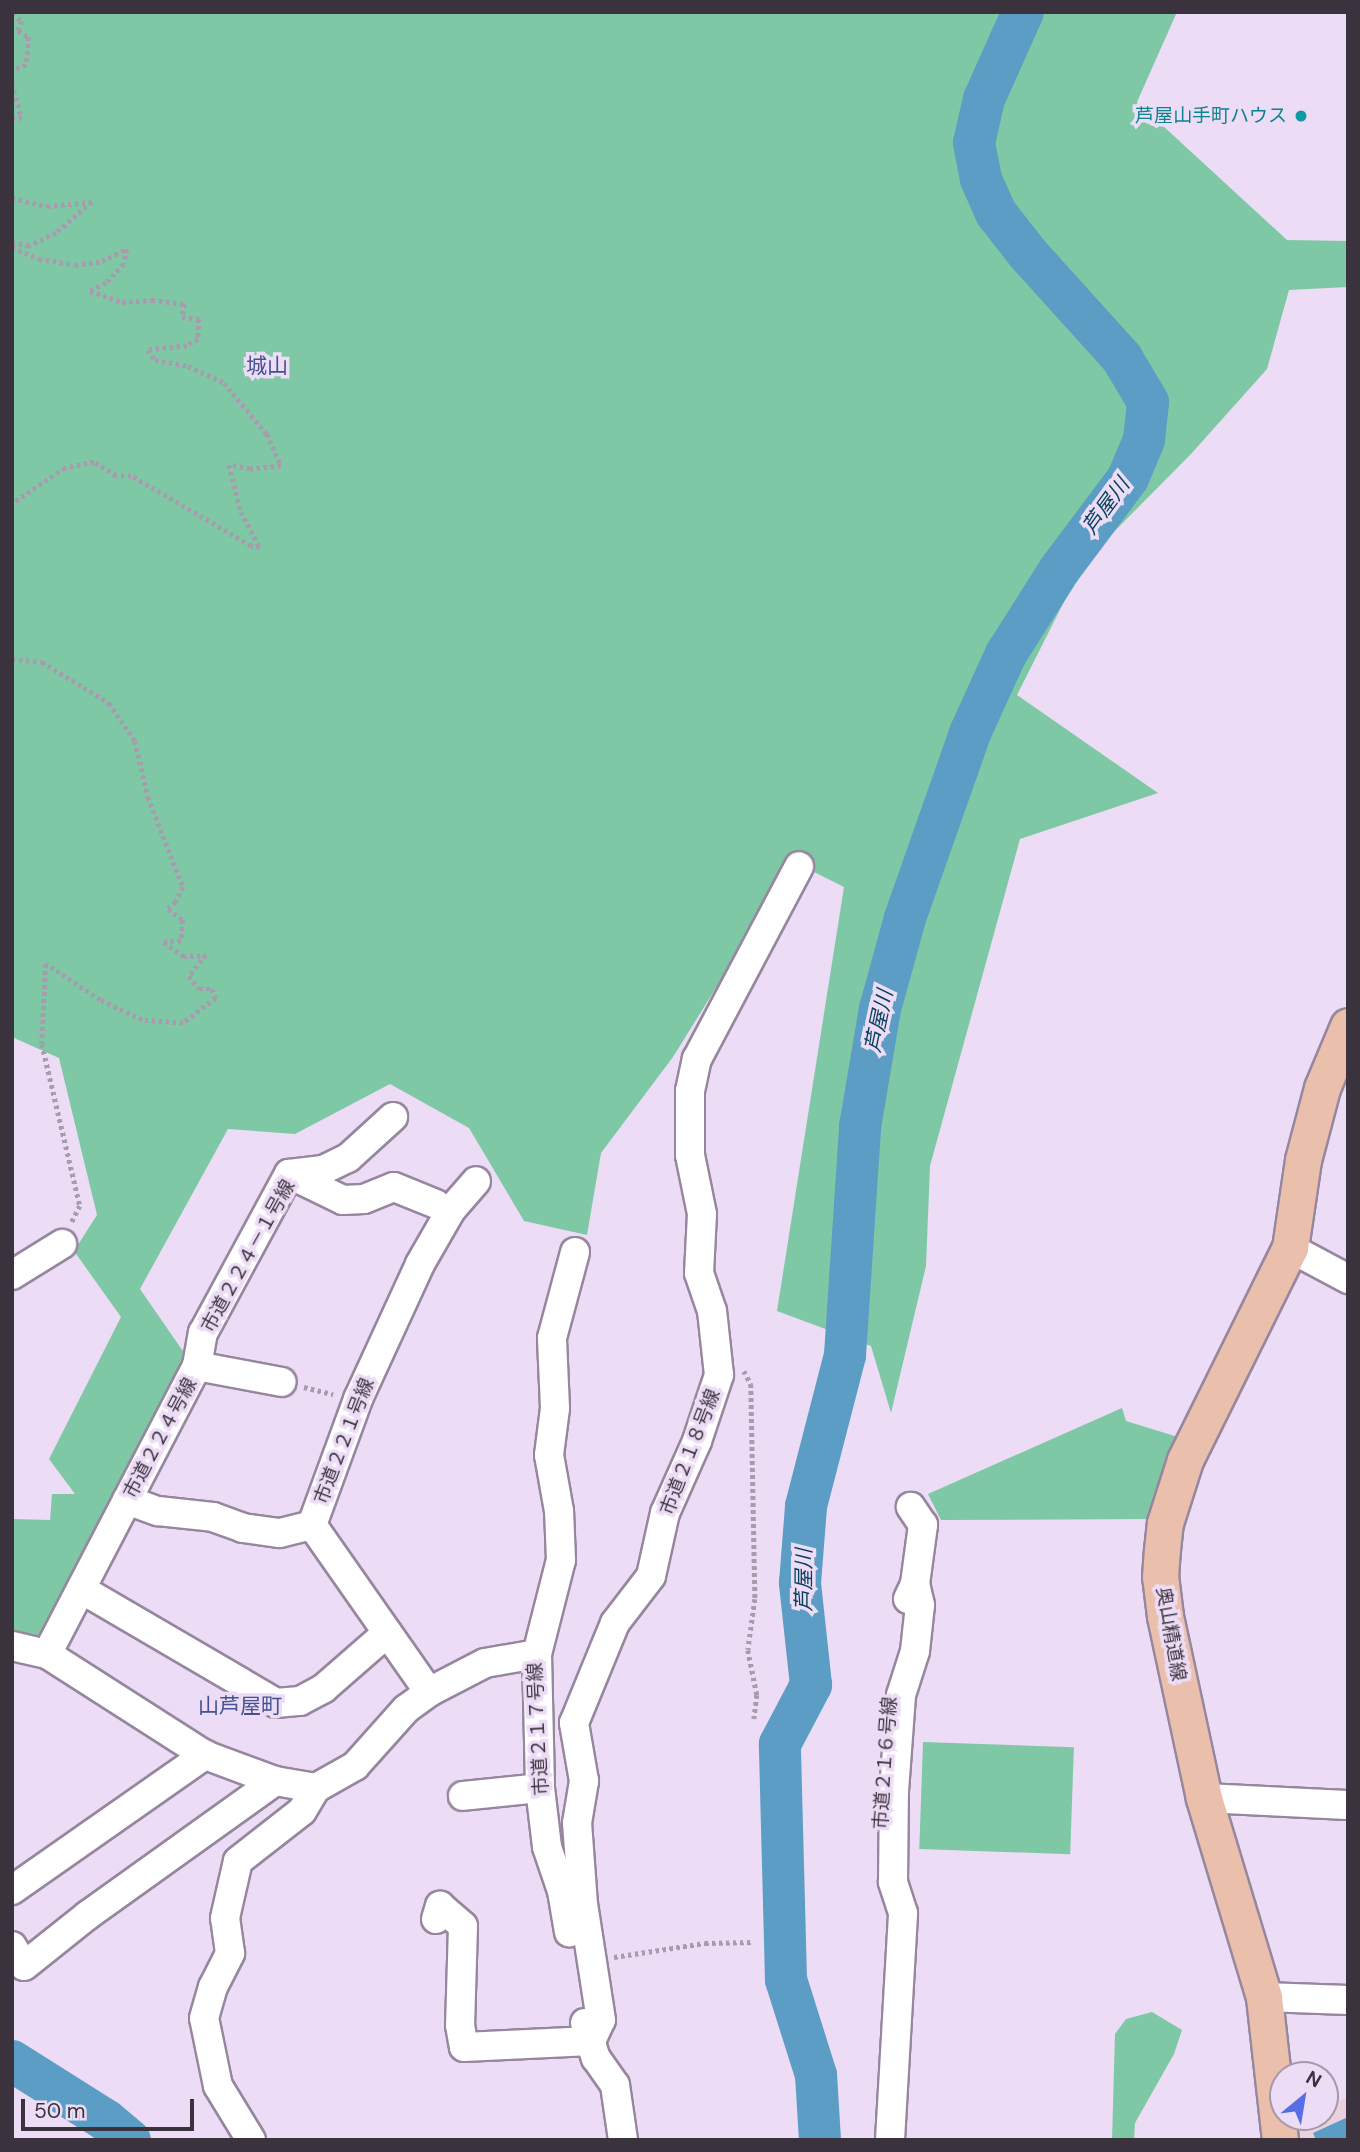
<!DOCTYPE html>
<meta charset="utf-8">
<style>
body{margin:0}
#map{position:relative;width:1360px;height:2152px;overflow:hidden;background:#ecdcf5;font-family:"DM Sans","Noto Sans JP",sans-serif}
div>[style]{position:absolute}
[style*='--x']{left:calc(var(--x)*1px);top:calc(var(--y)*1px);width:calc(var(--w)*1px);rotate:calc(var(--a)*1deg)}
.industrial>*{inset:0;background:#e9d1dd}
.green>*{inset:0;background:#7fc8a5;transform-origin:0 0}
.water>*{inset:0;background:#5b9dc4}
.river>*{height:42px;margin:-21px;padding:0 21px;transform-origin:21px;border-radius:21px;background:#5b9dc4}
.path>*{height:4.5px;margin-top:-2.25px;transform-origin:0;background:repeating-linear-gradient(90deg,#a89bae 0 3.5px,transparent 0 7px)}
.roads{filter:drop-shadow(2px 0 #96879e) drop-shadow(-2px 0 #96879e) drop-shadow(0 2px #96879e) drop-shadow(0 -2px #96879e)}
.minor>*{height:28px;margin:-14px;padding:0 14px;transform-origin:14px;border-radius:14px;background:#fff}
.major>*{height:35px;margin:-17.5px;padding:0 17.5px;transform-origin:17.5px;border-radius:17.5px;background:#eabfac}
.dots>*{width:19px;height:19px;translate:-50% -50%;box-sizing:border-box;border:4px solid #ecdcf5;border-radius:50%}
span{translate:-50% -50%;white-space:nowrap;text-align:center;line-height:1.15;-webkit-text-stroke:7px #ecdcf5;paint-order:stroke}
.culture-label{font-size:19px;color:#0d838f}
.right{translate:-100% -50%;text-align:right}
.street-label{font-size:19px;color:#3a333d}
.neighbourhood-label{font-size:21px;color:#45528f}
.water-label{font-size:21px;color:#053f5a;font-style:italic}
.frame{position:absolute;inset:0;border:14px solid #3a333d;pointer-events:none}
.north{position:absolute;left:1269px;top:2061px;width:70px;height:70px;box-sizing:border-box;background:#ecdcf5;border:2px solid #a598ab;border-radius:50%;rotate:30deg;font-size:19px;font-weight:700;line-height:28px;text-align:center;color:#3a333d}
.north::after{content:'';display:block;margin:auto;width:24px;height:32px;background:#596ee4;clip-path:polygon(50% 0,100% 100%,50% 72%,0 100%)}
.scale{position:absolute;left:21px;top:2099px;width:173px;height:32px;box-sizing:border-box;border:4px solid #3a333d;border-top:0;padding-left:9px;font-size:21px;line-height:24px;white-space:nowrap;color:#3a333d;-webkit-text-stroke:5px #ecdcf5;paint-order:stroke}
</style>
<div id="map">
<div class="industrial">
<div style="clip-path:polygon(1348px 2097px,1348px 2140px,1299px 2140px,1297px 2121px,1306px 2117px,1325px 2117px,1325px 2108px)"></div>
</div>
<div class="green">
<div style="clip-path:polygon(12px 12px,1177px 12px,1137px 102px,1287px 240px,1348px 241px,1348px 287px,1289px 290px,1267px 369px,1191px 454px,1084px 562px,1017px 695px,1158px 793px,1020px 839px,930px 1166px,926px 1266px,891px 1413px,871px 1346px,777px 1311px,844px 887px,794px 862px,673px 1057px,601px 1153px,587px 1235px,524px 1221px,469px 1128px,390px 1084px,295px 1134px,228px 1129px,140px 1289px,187px 1357px,102px 1529px,38px 1638px,12px 1635px,12px 1519px,50px 1520px,52px 1494px,75px 1494px,49px 1459px,121px 1317px,74px 1251px,97px 1215px,59px 1058px,12px 1037px)"></div>
<div style="clip-path:polygon(1122px 1408px,1126px 1421px,1178px 1437px,1152px 1519px,941px 1520px,928px 1494px)"></div>
<div style="left:923px;top:1742px;width:151px;height:107px;rotate:2deg"></div>
<div style="clip-path:polygon(1152px 2012px,1182px 2030px,1174px 2054px,1135px 2123px,1134px 2140px,1112px 2140px,1115px 2034px,1126px 2019px)"></div>
</div>
<div class="water">
<div style="clip-path:polygon(1348px 2117px,1348px 2140px,1316px 2140px,1313px 2133px)"></div>
</div>
<div class="river">
<div style="--x:12;--y:2061;--w:112;--a:32.3"></div>
<div style="--x:107;--y:2121;--w:30;--a:40"></div>
<div style="--x:820;--y:2140;--w:65;--a:-93.5"></div>
<div style="--x:816;--y:2075;--w:100;--a:-107.5"></div>
<div style="--x:786;--y:1980;--w:236;--a:-91.5"></div>
<div style="--x:780;--y:1744;--w:67;--a:-62.3"></div>
<div style="--x:811;--y:1685;--w:103;--a:-96.2"></div>
<div style="--x:800;--y:1583;--w:77;--a:-85.5"></div>
<div style="--x:806;--y:1506;--w:156;--a:-75.5"></div>
<div style="--x:845;--y:1355;--w:228;--a:-86.2"></div>
<div style="--x:860;--y:1127;--w:120;--a:-80.4"></div>
<div style="--x:880;--y:1009;--w:94;--a:-74.6"></div>
<div style="--x:905;--y:918;--w:196;--a:-70.6"></div>
<div style="--x:970;--y:733;--w:87;--a:-65.5"></div>
<div style="--x:1006;--y:654;--w:101;--a:-57.6"></div>
<div style="--x:1060;--y:569;--w:114;--a:-53.2"></div>
<div style="--x:1128;--y:478;--w:41;--a:-67.2"></div>
<div style="--x:1144;--y:440;--w:38;--a:-84"></div>
<div style="--x:1148;--y:402;--w:51;--a:-120.6"></div>
<div style="--x:1122;--y:358;--w:140;--a:-132.1"></div>
<div style="--x:1028;--y:254;--w:52;--a:-128"></div>
<div style="--x:996;--y:213;--w:37;--a:-114"></div>
<div style="--x:981;--y:179;--w:37;--a:-101"></div>
<div style="--x:974;--y:143;--w:45;--a:-77.2"></div>
<div style="--x:984;--y:99;--w:95;--a:-65.9"></div>
</div>
<div class="path">
<div style="--x:12;--y:14;--w:12;--a:35"></div>
<div style="--x:22;--y:21;--w:11;--a:112"></div>
<div style="--x:18;--y:31;--w:13;--a:29"></div>
<div style="--x:29;--y:37;--w:28;--a:96"></div>
<div style="--x:26;--y:65;--w:15;--a:157"></div>
<div style="--x:12;--y:84;--w:35;--a:74"></div>
<div style="--x:22;--y:118;--w:10;--a:174"></div>
<div style="--x:12;--y:198;--w:36;--a:13"></div>
<div style="--x:47;--y:206;--w:45;--a:-5.1"></div>
<div style="--x:92;--y:202;--w:48;--a:139.3"></div>
<div style="--x:56;--y:233;--w:30;--a:154"></div>
<div style="--x:29;--y:246;--w:17;--a:-170"></div>
<div style="--x:12;--y:247;--w:30;--a:24"></div>
<div style="--x:39;--y:259;--w:36;--a:9"></div>
<div style="--x:75;--y:265;--w:27;--a:-8"></div>
<div style="--x:102;--y:261;--w:28;--a:-26"></div>
<div style="--x:127;--y:249;--w:15;--a:101"></div>
<div style="--x:124;--y:264;--w:26;--a:133"></div>
<div style="--x:106;--y:283;--w:18;--a:153"></div>
<div style="--x:90;--y:291;--w:34;--a:19"></div>
<div style="--x:122;--y:302;--w:30;--a:-4"></div>
<div style="--x:152;--y:300;--w:33;--a:7"></div>
<div style="--x:185;--y:304;--w:13;--a:103"></div>
<div style="--x:182;--y:317;--w:17;--a:7"></div>
<div style="--x:199;--y:319;--w:20;--a:93"></div>
<div style="--x:198;--y:339;--w:13;--a:148"></div>
<div style="--x:187;--y:346;--w:39;--a:174"></div>
<div style="--x:148;--y:350;--w:12;--a:55"></div>
<div style="--x:155;--y:360;--w:34;--a:10"></div>
<div style="--x:188;--y:366;--w:40;--a:25"></div>
<div style="--x:224;--y:383;--w:67;--a:49.9"></div>
<div style="--x:267;--y:434;--w:35;--a:66"></div>
<div style="--x:281;--y:466;--w:31;--a:174"></div>
<div style="--x:250;--y:469;--w:21;--a:-169"></div>
<div style="--x:229;--y:465;--w:49;--a:75.7"></div>
<div style="--x:241;--y:512;--w:40;--a:62"></div>
<div style="--x:260;--y:547;--w:9;--a:-174"></div>
<div style="--x:251;--y:546;--w:139;--a:-149.7"></div>
<div style="--x:131;--y:476;--w:15;--a:180"></div>
<div style="--x:116;--y:476;--w:26;--a:-148"></div>
<div style="--x:94;--y:462;--w:30;--a:168"></div>
<div style="--x:65;--y:468;--w:64;--a:145.8"></div>
<div style="--x:12;--y:659;--w:30;--a:6"></div>
<div style="--x:42;--y:662;--w:79;--a:31.5"></div>
<div style="--x:109;--y:703;--w:46;--a:55.6"></div>
<div style="--x:135;--y:741;--w:57;--a:76.9"></div>
<div style="--x:148;--y:797;--w:97;--a:68.7"></div>
<div style="--x:183;--y:887;--w:17;--a:115"></div>
<div style="--x:176;--y:902;--w:11;--a:139"></div>
<div style="--x:168;--y:909;--w:19;--a:36"></div>
<div style="--x:183;--y:920;--w:21;--a:95"></div>
<div style="--x:181;--y:941;--w:17;--a:177"></div>
<div style="--x:164;--y:942;--w:24;--a:36"></div>
<div style="--x:183;--y:956;--w:23;--a:-2"></div>
<div style="--x:206;--y:955;--w:27;--a:129"></div>
<div style="--x:189;--y:976;--w:16;--a:52"></div>
<div style="--x:199;--y:989;--w:13;--a:0"></div>
<div style="--x:212;--y:989;--w:10;--a:66"></div>
<div style="--x:216;--y:998;--w:41;--a:142.9"></div>
<div style="--x:183;--y:1023;--w:41;--a:-175.8"></div>
<div style="--x:142;--y:1020;--w:47;--a:-154.5"></div>
<div style="--x:100;--y:1000;--w:65;--a:-146.3"></div>
<div style="--x:46;--y:964;--w:80;--a:92.9"></div>
<div style="--x:42;--y:1044;--w:166;--a:76.8"></div>
<div style="--x:80;--y:1206;--w:20;--a:117"></div>
<div style="--x:744;--y:1371;--w:15;--a:62"></div>
<div style="--x:751;--y:1384;--w:215;--a:88.9"></div>
<div style="--x:755;--y:1599;--w:51;--a:97.8"></div>
<div style="--x:748;--y:1650;--w:46;--a:78.7"></div>
<div style="--x:757;--y:1695;--w:24;--a:97"></div>
<div style="--x:304;--y:1387;--w:30;--a:14"></div>
<div style="--x:614;--y:1957;--w:92;--a:-8.7"></div>
<div style="--x:705;--y:1943;--w:49;--a:-1.2"></div>
</div>
<div class="roads">
<div class="minor">
<div style="--x:289;--y:1174;--w:34;--a:-7"></div>
<div style="--x:323;--y:1170;--w:28;--a:-26"></div>
<div style="--x:348;--y:1158;--w:61;--a:-42.3"></div>
<div style="--x:1290;--y:1248;--w:66;--a:28.1"></div>
<div style="--x:12;--y:1275;--w:59;--a:-31.8"></div>
<div style="--x:197;--y:1366;--w:34;--a:-80"></div>
<div style="--x:203;--y:1333;--w:181;--a:-61.6"></div>
<div style="--x:289;--y:1174;--w:60;--a:25.7"></div>
<div style="--x:343;--y:1200;--w:21;--a:-3"></div>
<div style="--x:364;--y:1199;--w:32;--a:-22"></div>
<div style="--x:394;--y:1187;--w:45;--a:22"></div>
<div style="--x:127;--y:1500;--w:33;--a:20"></div>
<div style="--x:158;--y:1511;--w:55;--a:6.2"></div>
<div style="--x:213;--y:1517;--w:32;--a:20"></div>
<div style="--x:243;--y:1528;--w:37;--a:8"></div>
<div style="--x:280;--y:1533;--w:33;--a:-14"></div>
<div style="--x:81;--y:1589;--w:226;--a:30.3"></div>
<div style="--x:276;--y:1703;--w:24;--a:-5"></div>
<div style="--x:300;--y:1701;--w:27;--a:-28"></div>
<div style="--x:324;--y:1688;--w:84;--a:-41.1"></div>
<div style="--x:908;--y:1599;--w:17;--a:-65"></div>
<div style="--x:915;--y:1584;--w:60;--a:-82.3"></div>
<div style="--x:923;--y:1525;--w:22;--a:-124"></div>
<div style="--x:12;--y:1646;--w:36;--a:13"></div>
<div style="--x:47;--y:1654;--w:188;--a:32.6"></div>
<div style="--x:205;--y:1755;--w:75;--a:20.4"></div>
<div style="--x:275;--y:1781;--w:42;--a:9.7"></div>
<div style="--x:316;--y:1788;--w:45;--a:-29.4"></div>
<div style="--x:355;--y:1766;--w:76;--a:-48.2"></div>
<div style="--x:406;--y:1709;--w:29;--a:-36"></div>
<div style="--x:429;--y:1692;--w:63;--a:-27.4"></div>
<div style="--x:485;--y:1663;--w:53;--a:-9.8"></div>
<div style="--x:537;--y:1654;--w:134;--a:88.7"></div>
<div style="--x:540;--y:1788;--w:59;--a:83.2"></div>
<div style="--x:547;--y:1847;--w:46;--a:71.2"></div>
<div style="--x:562;--y:1891;--w:42;--a:80.3"></div>
<div style="--x:47;--y:1654;--w:325;--a:-62.5"></div>
<div style="--x:197;--y:1366;--w:86;--a:10.7"></div>
<div style="--x:537;--y:1654;--w:97;--a:-75.7"></div>
<div style="--x:561;--y:1560;--w:49;--a:-92.3"></div>
<div style="--x:559;--y:1511;--w:57;--a:-100.1"></div>
<div style="--x:549;--y:1455;--w:47;--a:-82.7"></div>
<div style="--x:555;--y:1408;--w:70;--a:-92.5"></div>
<div style="--x:552;--y:1338;--w:89;--a:-75"></div>
<div style="--x:429;--y:1692;--w:204;--a:-125"></div>
<div style="--x:312;--y:1525;--w:134;--a:-69.9"></div>
<div style="--x:358;--y:1399;--w:149;--a:-65.3"></div>
<div style="--x:420;--y:1264;--w:62;--a:-60.1"></div>
<div style="--x:451;--y:1210;--w:38;--a:-49"></div>
<div style="--x:463;--y:1796;--w:77;--a:-5.9"></div>
<div style="--x:1204;--y:1798;--w:144;--a:2.8"></div>
<div style="--x:12;--y:1890;--w:236;--a:-35"></div>
<div style="--x:436;--y:1919;--w:14;--a:-73"></div>
<div style="--x:440;--y:1906;--w:30;--a:41"></div>
<div style="--x:463;--y:1926;--w:99;--a:91.7"></div>
<div style="--x:460;--y:2025;--w:22;--a:80"></div>
<div style="--x:464;--y:2047;--w:127;--a:-2.7"></div>
<div style="--x:591;--y:2041;--w:23;--a:-65"></div>
<div style="--x:601;--y:2020;--w:117;--a:-98.8"></div>
<div style="--x:583;--y:1904;--w:81;--a:-94.2"></div>
<div style="--x:577;--y:1823;--w:43;--a:-80.5"></div>
<div style="--x:584;--y:1781;--w:59;--a:-99.8"></div>
<div style="--x:574;--y:1723;--w:108;--a:-67.7"></div>
<div style="--x:615;--y:1623;--w:59;--a:-52.5"></div>
<div style="--x:651;--y:1576;--w:65;--a:-77.5"></div>
<div style="--x:665;--y:1513;--w:79;--a:-66"></div>
<div style="--x:697;--y:1441;--w:70;--a:-71.6"></div>
<div style="--x:719;--y:1375;--w:64;--a:-96.2"></div>
<div style="--x:712;--y:1311;--w:40;--a:-108.9"></div>
<div style="--x:699;--y:1273;--w:59;--a:-87.1"></div>
<div style="--x:702;--y:1214;--w:60;--a:-101.5"></div>
<div style="--x:690;--y:1155;--w:64;--a:-90"></div>
<div style="--x:690;--y:1091;--w:33;--a:-78"></div>
<div style="--x:697;--y:1059;--w:218;--a:-62.1"></div>
<div style="--x:12;--y:1946;--w:23;--a:59"></div>
<div style="--x:24;--y:1966;--w:82;--a:-38.6"></div>
<div style="--x:88;--y:1915;--w:230;--a:-35.6"></div>
<div style="--x:1264;--y:1997;--w:84;--a:2"></div>
<div style="--x:585;--y:2023;--w:37;--a:73"></div>
<div style="--x:596;--y:2058;--w:33;--a:55"></div>
<div style="--x:615;--y:2085;--w:56;--a:81.7"></div>
<div style="--x:251;--y:2140;--w:63;--a:-121.4"></div>
<div style="--x:218;--y:2086;--w:69;--a:-101.6"></div>
<div style="--x:204;--y:2018;--w:32;--a:-74"></div>
<div style="--x:213;--y:1987;--w:38;--a:-63"></div>
<div style="--x:230;--y:1953;--w:35;--a:-98"></div>
<div style="--x:225;--y:1918;--w:58;--a:-77.2"></div>
<div style="--x:238;--y:1861;--w:81;--a:-38"></div>
<div style="--x:302;--y:1811;--w:27;--a:-59"></div>
<div style="--x:890;--y:2140;--w:227;--a:-86.7"></div>
<div style="--x:903;--y:1913;--w:33;--a:-108"></div>
<div style="--x:893;--y:1882;--w:91;--a:-89.4"></div>
<div style="--x:894;--y:1791;--w:96;--a:-85.8"></div>
<div style="--x:901;--y:1695;--w:46;--a:-72.3"></div>
<div style="--x:915;--y:1651;--w:46;--a:-83.8"></div>
<div style="--x:920;--y:1605;--w:22;--a:-103"></div>
</div>
<div class="major">
<div style="--x:1280;--y:2140;--w:144;--a:-96.4"></div>
<div style="--x:1264;--y:1997;--w:208;--a:-106.8"></div>
<div style="--x:1204;--y:1798;--w:186;--a:-102.1"></div>
<div style="--x:1165;--y:1616;--w:39;--a:-97"></div>
<div style="--x:1160;--y:1577;--w:27;--a:-86"></div>
<div style="--x:1162;--y:1550;--w:27;--a:-84"></div>
<div style="--x:1165;--y:1523;--w:66;--a:-72.4"></div>
<div style="--x:1185;--y:1460;--w:237;--a:-63.7"></div>
<div style="--x:1290;--y:1248;--w:89;--a:-81.6"></div>
<div style="--x:1303;--y:1160;--w:74;--a:-75.2"></div>
<div style="--x:1322;--y:1088;--w:67;--a:-67.2"></div>
</div>
</div>
<div class="dots">
<div style="left:1301px;top:116px;background:#0f9aa8"></div>
</div>
<div class="culture-label">
<span class="right" style="left:1287px;top:116px">芦屋山手町ハウス</span>
</div>
<div class="street-label">
<span style="left:248px;top:1256px;rotate:-61deg">市道２２４－１号線</span>
<span style="left:160px;top:1438px;rotate:-62deg">市道２２４号線</span>
<span style="left:344px;top:1441px;rotate:-69deg">市道２２１号線</span>
<span style="left:690px;top:1452px;rotate:-69deg">市道２１８号線</span>
<span style="left:1171px;top:1634px;rotate:80deg">奥山精道線</span>
<span style="left:538px;top:1729px;rotate:-93deg">市道２１７号線</span>
<span style="left:885px;top:1763px;rotate:-86deg">市道２１６号線</span>
</div>
<div class="neighbourhood-label">
<span style="left:267px;top:366px">城山</span>
<span style="left:240px;top:1706px">山芦屋町</span>
</div>
<div class="water-label">
<span style="left:1106px;top:506px;rotate:-54deg">芦屋川</span>
<span style="left:879px;top:1021px;rotate:-78deg">芦屋川</span>
<span style="left:804px;top:1580px;rotate:-90deg">芦屋川</span>
</div>
<div class="frame"></div>
<div class="north">N</div>
<div class="scale">50 m</div>
</div>
